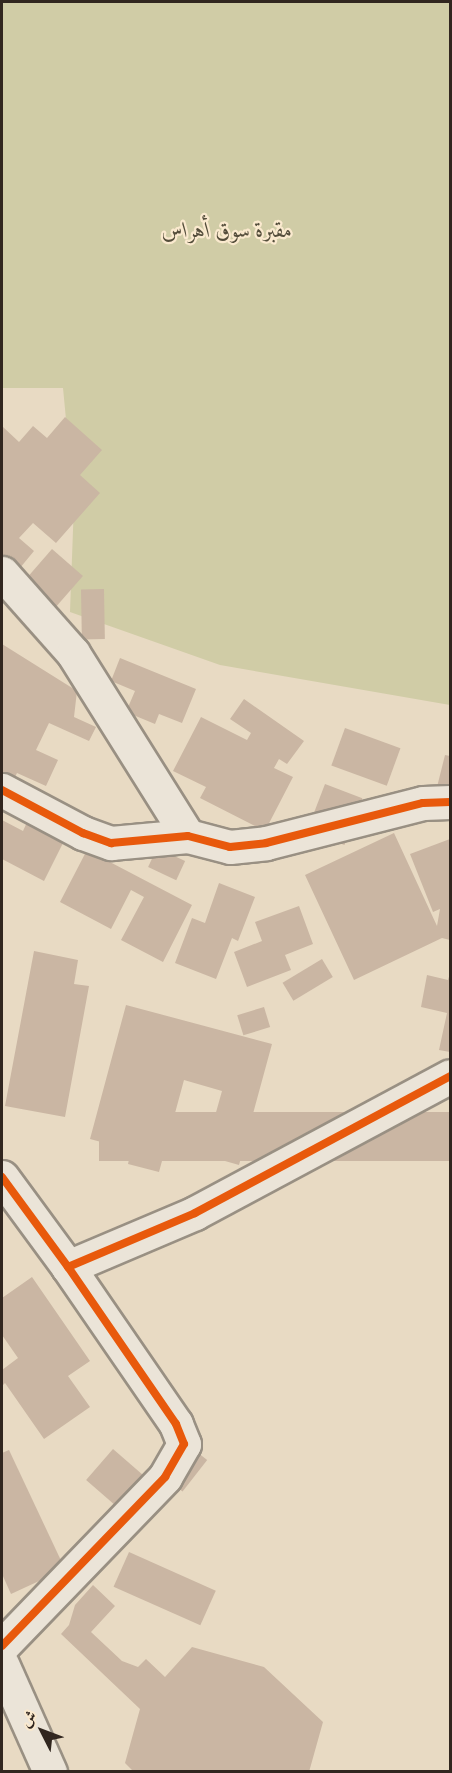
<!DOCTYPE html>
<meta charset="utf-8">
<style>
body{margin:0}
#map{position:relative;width:452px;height:1773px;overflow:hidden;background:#e8dac3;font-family:"IM FELL Great Primer",Amiri,serif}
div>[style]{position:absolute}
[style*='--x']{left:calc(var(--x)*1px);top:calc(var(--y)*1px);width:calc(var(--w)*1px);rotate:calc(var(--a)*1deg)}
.green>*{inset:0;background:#d0cca6}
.building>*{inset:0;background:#cab6a3;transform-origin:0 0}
.roads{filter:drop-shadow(2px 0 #999083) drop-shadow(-2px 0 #999083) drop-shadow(0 2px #999083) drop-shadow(0 -2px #999083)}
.minor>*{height:33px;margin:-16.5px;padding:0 16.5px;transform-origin:16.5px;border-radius:16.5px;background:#ebe4d8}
.cycleway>*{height:8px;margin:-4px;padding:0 4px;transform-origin:4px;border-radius:4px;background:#e8590c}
span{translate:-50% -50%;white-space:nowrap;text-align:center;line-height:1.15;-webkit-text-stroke:4.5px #fae9ce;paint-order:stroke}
.park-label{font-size:22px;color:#544d3b;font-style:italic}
.frame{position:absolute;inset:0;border:3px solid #31261f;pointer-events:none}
.north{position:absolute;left:12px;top:1701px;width:60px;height:60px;-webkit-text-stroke:4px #fae9ce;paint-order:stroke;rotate:312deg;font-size:16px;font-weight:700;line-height:24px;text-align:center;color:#31261f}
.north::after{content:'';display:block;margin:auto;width:21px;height:27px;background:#31261f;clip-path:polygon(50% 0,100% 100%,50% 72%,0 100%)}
</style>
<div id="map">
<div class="green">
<div style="clip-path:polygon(2px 2px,450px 2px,450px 705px,220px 665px,70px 612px,74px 503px,63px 388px,2px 388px)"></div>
</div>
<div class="building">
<div style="clip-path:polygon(65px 417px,102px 450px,80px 475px,100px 493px,56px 543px,33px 523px,19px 538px,34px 551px,15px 574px,2px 562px,2px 426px,19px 442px,33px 426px,47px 438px)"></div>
<div style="left:52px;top:549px;width:41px;height:43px;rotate:41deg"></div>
<div style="left:104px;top:589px;width:50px;height:23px;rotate:89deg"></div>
<div style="clip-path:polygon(2px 644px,77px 691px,74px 717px,96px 727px,89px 741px,49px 723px,36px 750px,58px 760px,46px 786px,17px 773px,10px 787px,2px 782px)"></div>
<div style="clip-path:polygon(120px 658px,196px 689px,182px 723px,159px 714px,155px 724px,126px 712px,135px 691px,111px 681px)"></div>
<div style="clip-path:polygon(244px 699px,304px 741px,287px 764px,279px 759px,274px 768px,293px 777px,265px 831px,200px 798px,206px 787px,173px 771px,201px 717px,247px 740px,251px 733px,230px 719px)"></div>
<div style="left:345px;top:728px;width:59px;height:40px;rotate:20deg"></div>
<div style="clip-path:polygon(445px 755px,450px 756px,450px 815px,431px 811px)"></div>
<div style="left:325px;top:784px;width:40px;height:50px;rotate:21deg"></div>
<div style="clip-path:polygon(2px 820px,23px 831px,28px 820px,65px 839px,44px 881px,2px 859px)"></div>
<div style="clip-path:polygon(394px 833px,437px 926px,440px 909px,433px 912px,410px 854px,450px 839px,450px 940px,442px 938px,354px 980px,305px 875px)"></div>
<div style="left:157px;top:848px;width:31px;height:21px;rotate:25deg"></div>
<div style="clip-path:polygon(87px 850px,192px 905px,163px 962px,121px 940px,144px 897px,131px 890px,111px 929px,60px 902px)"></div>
<div style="clip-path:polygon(219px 883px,255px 897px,238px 941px,232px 938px,216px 979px,175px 963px,192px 918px,205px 923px)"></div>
<div style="clip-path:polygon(299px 906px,313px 944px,285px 955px,291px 970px,247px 987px,234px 952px,262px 941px,255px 922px)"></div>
<div style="clip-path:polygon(34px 951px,78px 960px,74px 984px,89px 986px,65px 1117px,5px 1106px)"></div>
<div style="left:322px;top:959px;width:21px;height:46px;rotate:59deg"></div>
<div style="clip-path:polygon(450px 973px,450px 1052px,439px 1050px,447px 1013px,421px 1007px,427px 975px,448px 980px)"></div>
<div style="clip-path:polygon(126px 1005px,272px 1044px,239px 1165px,204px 1155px,222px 1091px,184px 1080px,159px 1172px,128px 1164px,131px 1150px,90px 1139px)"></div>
<div style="left:264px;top:1007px;width:21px;height:28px;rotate:73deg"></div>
<div style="left:450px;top:1112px;width:49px;height:351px;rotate:90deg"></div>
<div style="clip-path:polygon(32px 1277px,90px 1361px,68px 1376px,90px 1407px,44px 1439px,5px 1383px,2px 1386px,2px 1370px,18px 1358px,2px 1335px,2px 1298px)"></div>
<div style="left:113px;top:1449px;width:58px;height:41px;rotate:41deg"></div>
<div style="left:193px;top:1449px;width:18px;height:40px;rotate:38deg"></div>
<div style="clip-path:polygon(9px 1450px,65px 1569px,11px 1594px,2px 1574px,2px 1453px)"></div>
<div style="left:129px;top:1552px;width:95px;height:38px;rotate:24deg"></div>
<div style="clip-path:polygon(93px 1585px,115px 1606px,91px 1632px,122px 1661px,138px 1667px,146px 1659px,165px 1677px,192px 1647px,264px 1667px,323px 1722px,309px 1772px,134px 1772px,125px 1763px,140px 1709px,61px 1634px,69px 1625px,75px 1605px)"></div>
</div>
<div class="roads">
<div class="minor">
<div style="--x:2;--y:573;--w:107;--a:48.4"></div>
<div style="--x:73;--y:653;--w:216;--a:57.9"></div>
<div style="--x:2;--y:790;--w:92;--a:28"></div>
<div style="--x:83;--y:833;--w:30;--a:20"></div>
<div style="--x:111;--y:843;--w:77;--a:-5.2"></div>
<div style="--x:188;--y:836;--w:43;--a:14.7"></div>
<div style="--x:230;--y:847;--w:36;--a:-6"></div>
<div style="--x:266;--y:843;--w:162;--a:-14.3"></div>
<div style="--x:423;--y:803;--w:27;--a:-2"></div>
<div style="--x:2;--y:1177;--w:112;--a:53.7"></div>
<div style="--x:68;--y:1267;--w:138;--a:-23"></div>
<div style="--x:195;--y:1213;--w:289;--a:-28.2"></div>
<div style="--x:2;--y:1646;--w:235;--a:-46"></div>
<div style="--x:165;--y:1477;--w:38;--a:-60"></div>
<div style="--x:184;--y:1444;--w:22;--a:-112"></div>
<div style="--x:176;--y:1424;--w:191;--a:-124.5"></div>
<div style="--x:2;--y:1664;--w:118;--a:66"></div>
</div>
</div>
<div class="cycleway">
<div style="--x:2;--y:790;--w:92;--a:28"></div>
<div style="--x:83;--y:833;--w:30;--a:20"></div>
<div style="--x:111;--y:843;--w:77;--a:-5.2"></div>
<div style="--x:188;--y:836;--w:43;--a:14.7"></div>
<div style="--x:230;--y:847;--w:36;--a:-6"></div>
<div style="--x:266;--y:843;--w:162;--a:-14.3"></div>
<div style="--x:423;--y:803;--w:27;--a:-2"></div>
<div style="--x:2;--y:1177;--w:112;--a:53.7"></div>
<div style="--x:68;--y:1267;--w:138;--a:-23"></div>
<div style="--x:195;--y:1213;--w:289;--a:-28.2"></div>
<div style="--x:2;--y:1646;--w:235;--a:-46"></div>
<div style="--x:165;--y:1477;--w:38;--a:-60"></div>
<div style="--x:184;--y:1444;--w:22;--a:-112"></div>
<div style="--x:176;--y:1424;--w:191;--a:-124.5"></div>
</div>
<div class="park-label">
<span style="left:227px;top:230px">مقبرة سوق أهراس</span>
</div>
<div class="frame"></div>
<div class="north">ش</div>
</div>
